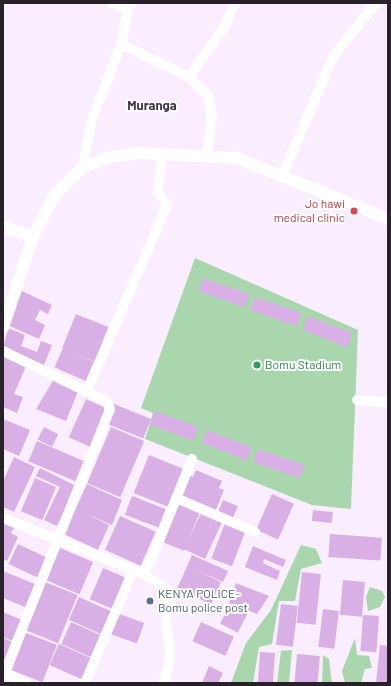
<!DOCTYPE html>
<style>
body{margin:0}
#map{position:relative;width:391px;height:686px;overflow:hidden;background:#faeefe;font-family:Barlow,sans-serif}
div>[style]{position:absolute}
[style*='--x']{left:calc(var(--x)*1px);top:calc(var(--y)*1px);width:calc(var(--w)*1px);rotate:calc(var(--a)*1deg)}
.green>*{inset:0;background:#a9d6ad}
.building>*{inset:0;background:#d9b0e5;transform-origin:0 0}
.minor>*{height:10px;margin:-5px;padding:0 5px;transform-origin:5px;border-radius:5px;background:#fff}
.tertiary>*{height:12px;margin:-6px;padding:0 6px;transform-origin:6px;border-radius:6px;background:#fff}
.dots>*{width:11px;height:11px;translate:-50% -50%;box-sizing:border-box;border:2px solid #fff;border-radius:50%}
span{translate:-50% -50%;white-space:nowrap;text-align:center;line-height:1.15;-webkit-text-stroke:4px #fff;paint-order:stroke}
.health-label{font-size:12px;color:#be3a42}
.right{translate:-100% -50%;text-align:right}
.leisure-label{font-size:12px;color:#27864d}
.left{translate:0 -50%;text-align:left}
.service-label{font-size:12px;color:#4e5e75}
.neighbourhood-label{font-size:13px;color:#443449;font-weight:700}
.frame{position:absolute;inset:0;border:4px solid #28212a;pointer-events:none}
</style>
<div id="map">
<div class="green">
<div style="clip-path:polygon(195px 258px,358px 330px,351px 509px,312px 505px,145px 439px,153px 413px,141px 408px)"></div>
<div style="clip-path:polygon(301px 545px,316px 549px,322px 563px,301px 569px,295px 601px,279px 601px,272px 644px,259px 647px,253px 683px,231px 683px,246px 643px,271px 610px)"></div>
<div style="clip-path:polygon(370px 587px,382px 591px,385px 597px,380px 607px,368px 611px,366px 597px)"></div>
<div style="clip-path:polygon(355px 638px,357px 655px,369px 656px,372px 668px,365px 669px,361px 683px,345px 683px,342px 671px)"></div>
<div style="clip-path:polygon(292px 650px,289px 683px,277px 683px,281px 651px)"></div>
<div style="clip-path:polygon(323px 655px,329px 659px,332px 683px,322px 683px)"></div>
</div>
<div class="building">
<div style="left:203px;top:278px;width:49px;height:14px;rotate:19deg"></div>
<div style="clip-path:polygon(22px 291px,52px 305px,48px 314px,40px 310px,35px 320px,45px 325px,39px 339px,7px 325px)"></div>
<div style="left:255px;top:297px;width:49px;height:14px;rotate:19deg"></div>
<div style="left:76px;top:314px;width:35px;height:37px;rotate:22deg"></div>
<div style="left:308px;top:316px;width:48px;height:15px;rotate:21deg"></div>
<div style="clip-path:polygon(8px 328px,25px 335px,21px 346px,37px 352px,41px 341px,52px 345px,44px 365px,3px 348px)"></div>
<div style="left:63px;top:348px;width:34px;height:21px;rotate:24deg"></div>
<div style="clip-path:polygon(4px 355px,27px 364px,14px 394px,23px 397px,17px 413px,3px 407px)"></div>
<div style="clip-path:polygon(54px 379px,79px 389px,66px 421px,36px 409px)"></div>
<div style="left:86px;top:399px;width:24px;height:42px;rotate:24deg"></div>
<div style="left:114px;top:404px;width:40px;height:21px;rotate:22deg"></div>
<div style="left:155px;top:411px;width:46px;height:15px;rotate:20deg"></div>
<div style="clip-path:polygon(3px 419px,30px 430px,19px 456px,3px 449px)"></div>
<div style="left:44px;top:427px;width:16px;height:14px;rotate:27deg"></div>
<div style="left:111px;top:427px;width:36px;height:61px;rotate:23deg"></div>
<div style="left:207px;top:430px;width:48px;height:14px;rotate:21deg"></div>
<div style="left:37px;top:441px;width:51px;height:22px;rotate:23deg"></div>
<div style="left:258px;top:449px;width:49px;height:14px;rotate:19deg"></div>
<div style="left:149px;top:455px;width:37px;height:41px;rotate:22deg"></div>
<div style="clip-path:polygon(14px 457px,35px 467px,14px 512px,3px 507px,3px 481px)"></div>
<div style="clip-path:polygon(40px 468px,76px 486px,57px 526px,44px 520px,60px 487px,36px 476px)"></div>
<div style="clip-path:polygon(196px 470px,222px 481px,219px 488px,224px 490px,215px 512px,180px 497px,189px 475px,193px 477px)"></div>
<div style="left:35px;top:478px;width:23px;height:36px;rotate:23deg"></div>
<div style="clip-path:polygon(87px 484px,122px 500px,112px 525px,87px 514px,109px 525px,98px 550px,64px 534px)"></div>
<div style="left:272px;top:494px;width:24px;height:39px;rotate:24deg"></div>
<div style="left:132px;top:496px;width:36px;height:20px;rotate:21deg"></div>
<div style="left:223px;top:500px;width:16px;height:14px;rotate:22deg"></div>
<div style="left:178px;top:502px;width:24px;height:43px;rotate:22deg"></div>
<div style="left:313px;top:510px;width:20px;height:11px;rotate:6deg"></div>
<div style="left:201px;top:513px;width:23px;height:40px;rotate:25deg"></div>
<div style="left:120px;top:516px;width:39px;height:37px;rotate:24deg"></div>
<div style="clip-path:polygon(3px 523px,15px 526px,11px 533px,18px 537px,7px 561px,3px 559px)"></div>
<div style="left:225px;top:523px;width:22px;height:38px;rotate:21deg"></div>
<div style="left:330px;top:534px;width:52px;height:23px;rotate:4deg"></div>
<div style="left:18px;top:544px;width:33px;height:22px;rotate:25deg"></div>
<div style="clip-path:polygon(253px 546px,286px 560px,283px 567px,264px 559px,263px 563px,280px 571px,277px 580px,245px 567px)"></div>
<div style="left:60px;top:548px;width:36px;height:35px;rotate:23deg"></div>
<div style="clip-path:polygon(192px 555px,228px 571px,223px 582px,192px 568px,221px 582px,211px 604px,177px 589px)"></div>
<div style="left:103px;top:568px;width:25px;height:34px;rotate:23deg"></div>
<div style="clip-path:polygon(3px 571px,35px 584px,25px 607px,3px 598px)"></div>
<div style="left:302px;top:572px;width:19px;height:51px;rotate:6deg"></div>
<div style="left:343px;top:580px;width:22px;height:35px;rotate:5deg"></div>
<div style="left:45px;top:582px;width:35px;height:52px;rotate:22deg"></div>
<div style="clip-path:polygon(236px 583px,269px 596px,257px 614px,229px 603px)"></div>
<div style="left:79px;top:597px;width:35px;height:25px;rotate:24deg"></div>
<div style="left:230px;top:604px;width:20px;height:22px;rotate:27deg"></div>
<div style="left:281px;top:604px;width:17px;height:41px;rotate:7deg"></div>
<div style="left:323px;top:609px;width:16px;height:38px;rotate:7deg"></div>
<div style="clip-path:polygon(3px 612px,22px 620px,13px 641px,3px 637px)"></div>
<div style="left:117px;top:613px;width:29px;height:22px;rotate:20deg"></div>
<div style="left:363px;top:615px;width:16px;height:36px;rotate:4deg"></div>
<div style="left:71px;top:622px;width:32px;height:24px;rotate:24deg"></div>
<div style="left:201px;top:622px;width:36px;height:21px;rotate:24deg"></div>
<div style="left:26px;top:633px;width:33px;height:40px;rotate:21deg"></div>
<div style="clip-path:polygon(3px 638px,13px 642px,3px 667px)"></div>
<div style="left:59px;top:644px;width:35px;height:23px;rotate:24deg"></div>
<div style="clip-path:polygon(380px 645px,388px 646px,388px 683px,376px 683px)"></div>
<div style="left:260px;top:652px;width:15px;height:31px;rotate:4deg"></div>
<div style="left:297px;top:654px;width:23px;height:29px;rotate:5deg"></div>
<div style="clip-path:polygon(209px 666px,223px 673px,218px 683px,202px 683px)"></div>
</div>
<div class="minor">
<div style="--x:112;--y:3;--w:17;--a:24"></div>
<div style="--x:128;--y:10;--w:8;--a:-67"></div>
<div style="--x:121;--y:44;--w:76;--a:25.9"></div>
<div style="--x:189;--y:77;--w:27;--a:45"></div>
<div style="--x:208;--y:96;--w:21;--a:79"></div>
<div style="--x:212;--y:117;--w:37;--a:98"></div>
<div style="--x:189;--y:77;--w:60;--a:-54.5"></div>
<div style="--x:224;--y:28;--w:27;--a:-66"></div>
<div style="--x:83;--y:167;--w:45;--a:-79.7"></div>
<div style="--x:91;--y:123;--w:85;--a:-69.2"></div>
<div style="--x:121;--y:44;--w:35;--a:-78"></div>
<div style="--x:283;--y:174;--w:129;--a:-66.8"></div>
<div style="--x:334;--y:55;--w:67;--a:-51.1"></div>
<div style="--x:3;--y:351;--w:114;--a:25.9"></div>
<div style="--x:106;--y:401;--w:9;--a:63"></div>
<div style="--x:110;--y:409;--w:288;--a:111.8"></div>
<div style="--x:87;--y:391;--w:202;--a:-66.7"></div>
<div style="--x:167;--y:205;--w:16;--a:-125"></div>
<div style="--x:158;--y:192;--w:39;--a:-84"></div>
<div style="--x:357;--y:400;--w:31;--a:4"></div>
<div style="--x:176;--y:498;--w:86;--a:23.3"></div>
<div style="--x:3;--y:518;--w:149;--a:21.6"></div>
<div style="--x:142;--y:573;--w:15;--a:-53"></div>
<div style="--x:151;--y:561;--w:110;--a:-68.1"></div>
<div style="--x:142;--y:573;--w:33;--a:33"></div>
<div style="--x:170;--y:591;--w:31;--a:97"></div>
<div style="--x:166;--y:622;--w:35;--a:83"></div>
<div style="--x:170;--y:657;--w:27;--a:103"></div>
<div style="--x:4;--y:672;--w:25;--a:27"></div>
<div style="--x:85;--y:683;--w:122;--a:-66.8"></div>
</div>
<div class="tertiary">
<div style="--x:3;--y:227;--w:32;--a:18"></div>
<div style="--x:3;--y:328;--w:96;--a:-71.8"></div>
<div style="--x:33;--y:237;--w:46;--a:-62.9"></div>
<div style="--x:54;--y:196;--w:41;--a:-45"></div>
<div style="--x:83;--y:167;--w:29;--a:-20"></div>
<div style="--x:110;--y:157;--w:29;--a:-8"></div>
<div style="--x:139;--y:153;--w:98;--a:2.9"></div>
<div style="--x:237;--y:158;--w:163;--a:22"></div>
</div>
<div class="dots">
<div style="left:354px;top:211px;background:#e0444e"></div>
<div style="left:257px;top:365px;background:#2e9e5b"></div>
<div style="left:150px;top:601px;background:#5c6f8a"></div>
</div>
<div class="health-label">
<span class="right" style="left:345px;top:211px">Jo hawi<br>medical clinic</span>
</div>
<div class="leisure-label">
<span class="left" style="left:265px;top:365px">Bomu Stadium</span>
</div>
<div class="service-label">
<span class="left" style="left:158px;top:601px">KENYA POLICE-<br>Bomu police post</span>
</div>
<div class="neighbourhood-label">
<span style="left:152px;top:105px">Muranga</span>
</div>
<div class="frame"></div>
</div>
